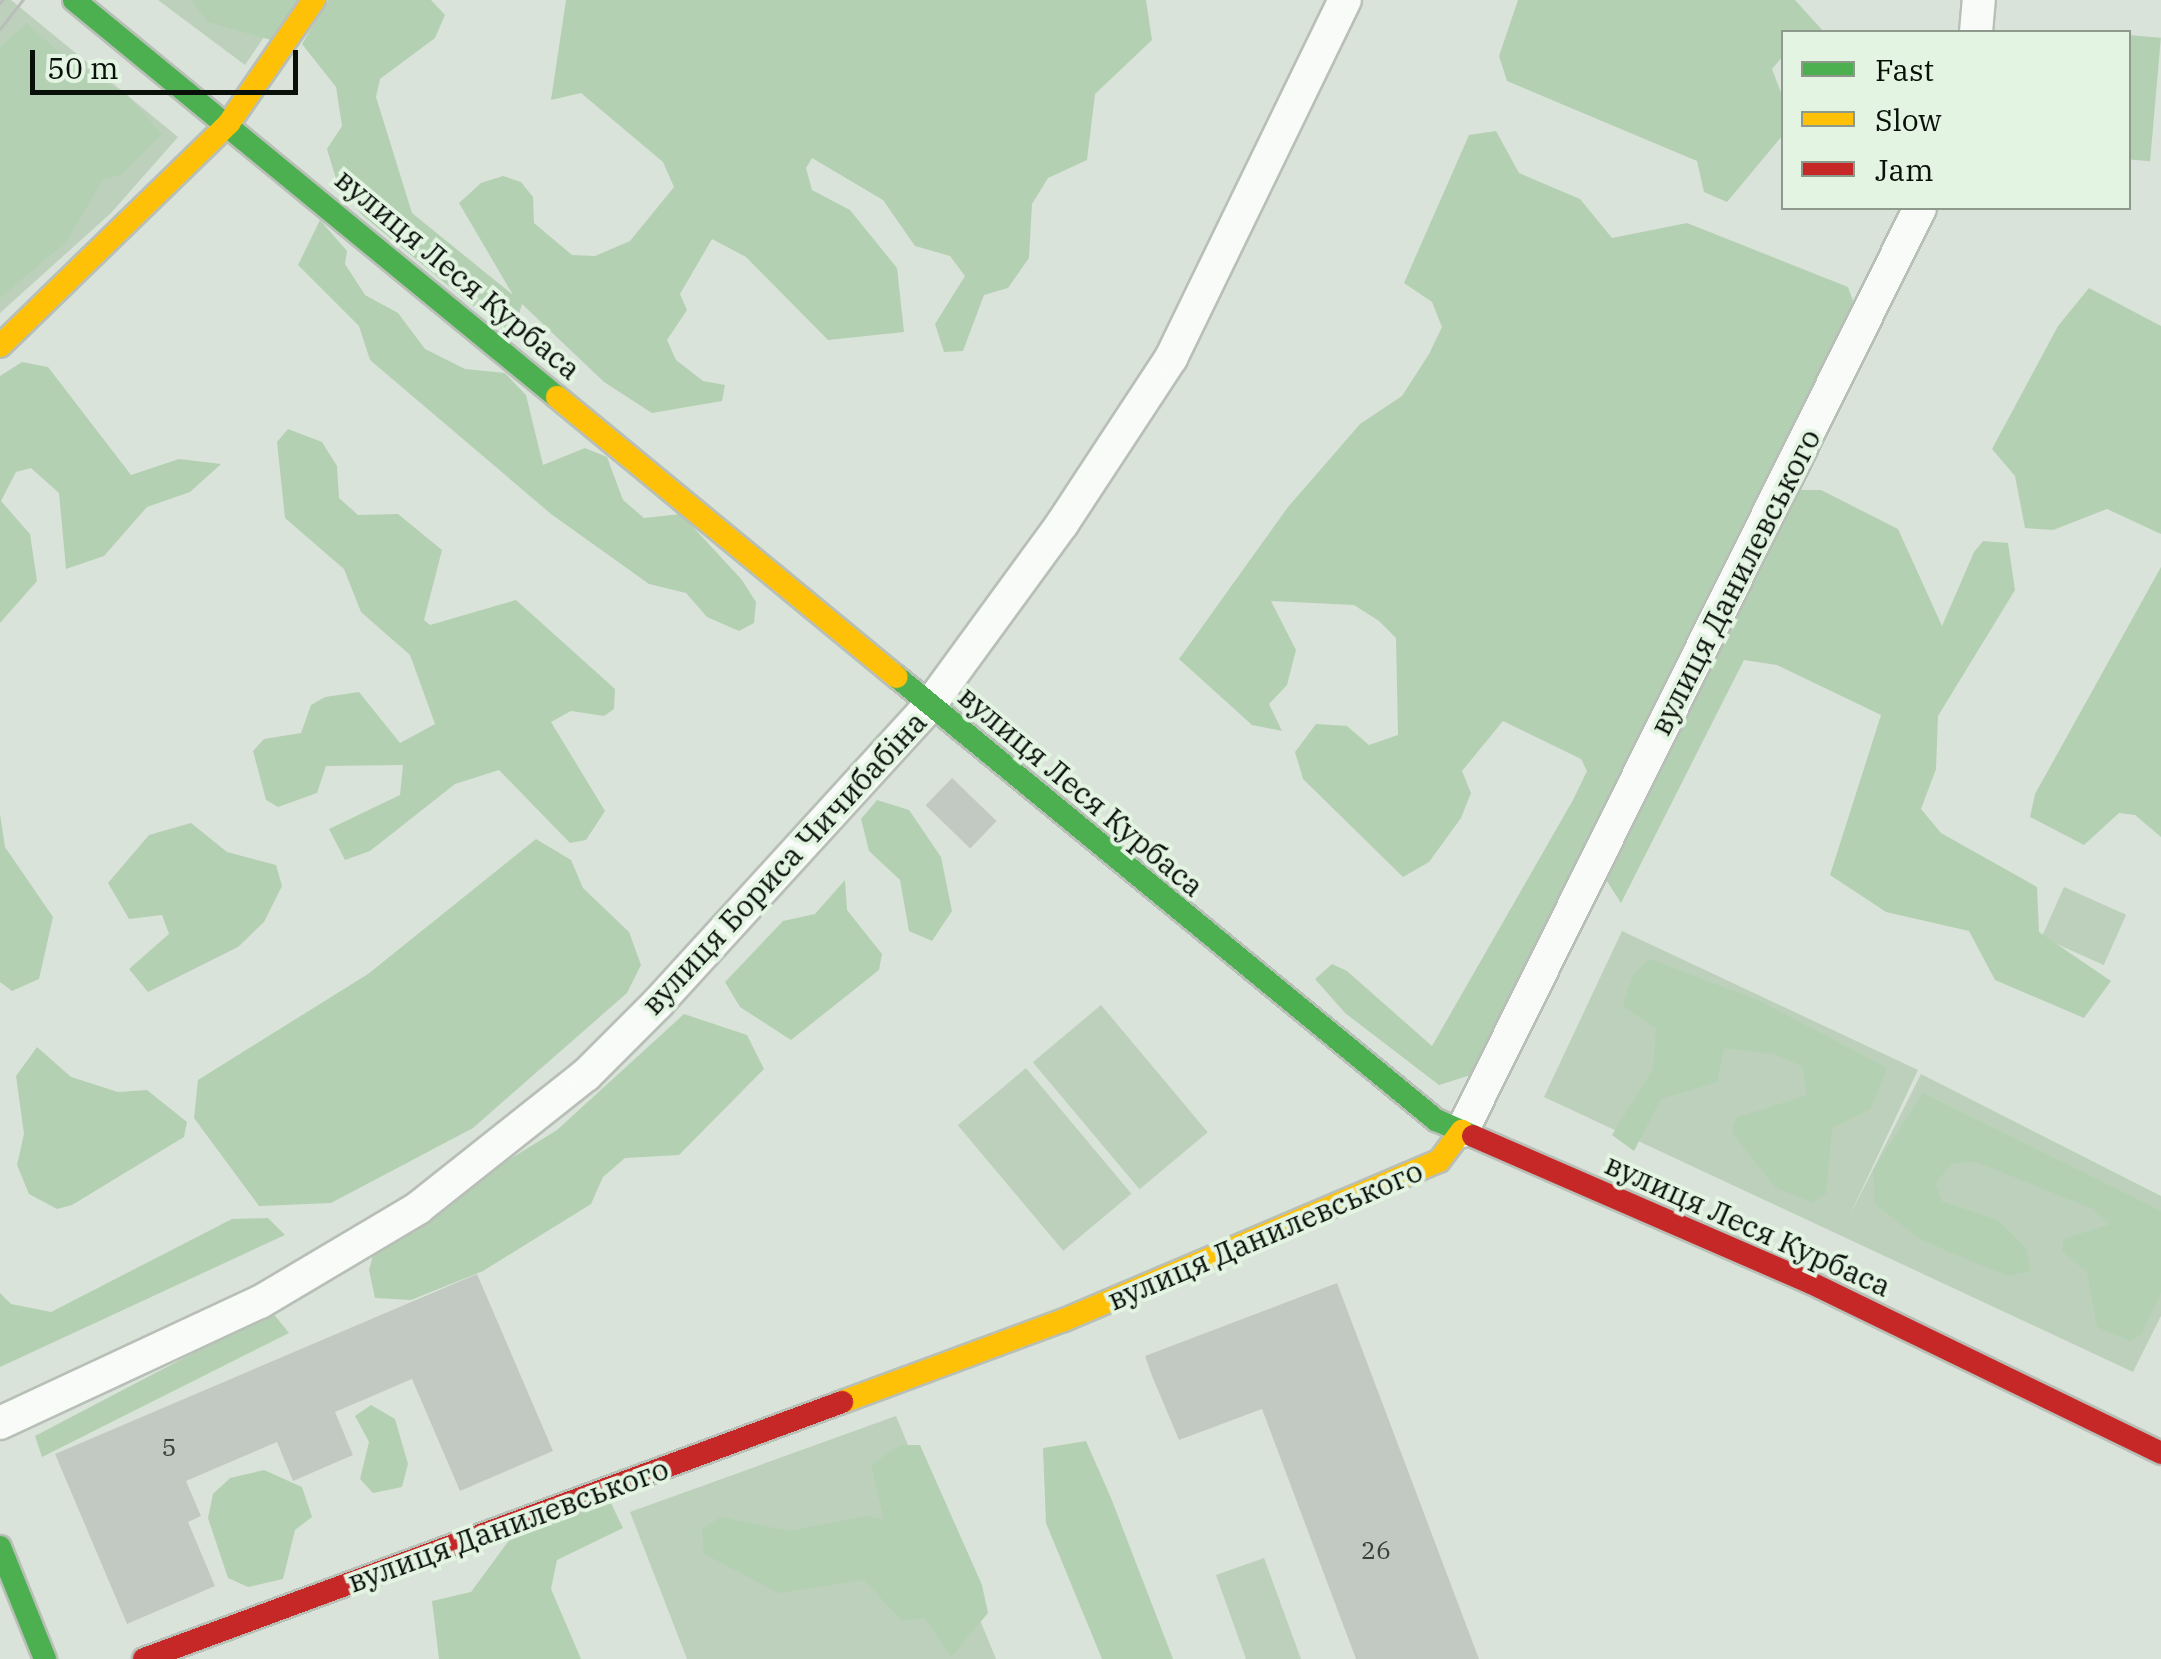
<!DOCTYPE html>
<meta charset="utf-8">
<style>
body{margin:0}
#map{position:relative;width:2161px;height:1659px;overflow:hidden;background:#dae3d9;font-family:"IBM Plex Serif",serif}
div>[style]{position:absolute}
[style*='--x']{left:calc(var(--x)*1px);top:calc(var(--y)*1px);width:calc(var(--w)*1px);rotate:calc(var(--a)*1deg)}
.green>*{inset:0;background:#bcd0bb;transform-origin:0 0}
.forest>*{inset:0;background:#b4d0b2;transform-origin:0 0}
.building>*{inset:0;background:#c2c9c2;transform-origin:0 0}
.roads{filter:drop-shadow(2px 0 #b8bfb7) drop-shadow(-2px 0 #b8bfb7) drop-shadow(0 2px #b8bfb7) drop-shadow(0 -2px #b8bfb7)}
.street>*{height:32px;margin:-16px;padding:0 16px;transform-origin:16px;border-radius:16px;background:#f9fbf9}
.fast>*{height:22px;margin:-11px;padding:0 11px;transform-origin:11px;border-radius:11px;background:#4caf50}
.slow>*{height:22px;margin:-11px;padding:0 11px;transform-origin:11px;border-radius:11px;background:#ffc107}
.jam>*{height:22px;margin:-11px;padding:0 11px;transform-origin:11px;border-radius:11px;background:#c62828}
.tram>*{height:2.5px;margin:-1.25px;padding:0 1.25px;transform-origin:1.25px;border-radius:1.25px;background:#babdba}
span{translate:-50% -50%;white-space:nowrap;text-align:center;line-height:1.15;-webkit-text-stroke:8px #e3f5e2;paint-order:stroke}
.number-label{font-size:25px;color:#394039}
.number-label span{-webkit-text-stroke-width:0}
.street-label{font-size:30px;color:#090f09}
.legend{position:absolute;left:1781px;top:30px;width:350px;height:180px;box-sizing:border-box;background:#e3f5e2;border:2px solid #8c998b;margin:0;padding:12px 18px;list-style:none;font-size:30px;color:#090f09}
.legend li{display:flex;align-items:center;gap:20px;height:50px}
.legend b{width:50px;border:2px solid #8c998b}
.scale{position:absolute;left:30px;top:50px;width:268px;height:45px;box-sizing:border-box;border:5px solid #090f09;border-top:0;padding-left:12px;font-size:30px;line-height:35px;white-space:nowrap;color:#090f09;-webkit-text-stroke:8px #e3f5e2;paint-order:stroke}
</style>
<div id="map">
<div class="green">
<div style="clip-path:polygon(0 0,11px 0,178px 137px,111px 213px,0 313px)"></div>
<div style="clip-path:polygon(158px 0,289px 0,245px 65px)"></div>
<div style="left:2064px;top:887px;width:68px;height:55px;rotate:24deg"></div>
<div style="clip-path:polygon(1622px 931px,1918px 1070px,1848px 1219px,1921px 1074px,2161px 1196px,2161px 1316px,2133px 1372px,1544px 1097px)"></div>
<div style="left:1101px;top:1005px;width:166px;height:89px;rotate:50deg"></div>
<div style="left:1026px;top:1068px;width:164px;height:89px;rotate:50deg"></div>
<div style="clip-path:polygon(896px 1416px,996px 1659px,687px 1659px,630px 1512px)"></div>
<div style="clip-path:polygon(1264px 1558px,1301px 1659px,1246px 1659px,1216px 1575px)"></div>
</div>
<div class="forest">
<div style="clip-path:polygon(191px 0,299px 0,271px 40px,208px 22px)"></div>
<div style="clip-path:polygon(328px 0,431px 0,445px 15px,435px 38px,380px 79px,376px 97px,412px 213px,513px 295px,459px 203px,481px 183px,503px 176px,521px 182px,533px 197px,534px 223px,572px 255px,595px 256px,630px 241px,674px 187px,663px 162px,581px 93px,551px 100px,566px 0,1146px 0,1152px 40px,1095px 94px,1087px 160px,1048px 178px,1032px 204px,1029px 258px,1008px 288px,984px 295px,963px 351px,944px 352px,935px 324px,965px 276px,950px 256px,915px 246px,883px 200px,812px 158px,806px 168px,812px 190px,850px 210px,897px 268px,904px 332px,828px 340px,746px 257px,712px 239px,680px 294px,687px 310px,667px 340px,676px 360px,703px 381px,725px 385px,722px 401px,652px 413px,604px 382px,522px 304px,512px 338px,362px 215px,337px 182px,327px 149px,342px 126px,336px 87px,302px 44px)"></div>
<div style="clip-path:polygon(1518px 0,1795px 0,1824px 32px,1784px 32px,1783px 56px,1772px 69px,1783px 98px,1783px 135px,1727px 202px,1704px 192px,1697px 161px,1507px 81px,1499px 56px)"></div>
<div style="clip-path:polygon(27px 23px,65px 58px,127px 95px,162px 134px,121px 175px,103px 179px,67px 241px,0 298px,0 47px)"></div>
<div style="left:2129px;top:35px;width:32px;height:124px;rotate:5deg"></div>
<div style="clip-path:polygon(1496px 131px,1519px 173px,1580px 199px,1612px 238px,1687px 223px,1848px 287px,1856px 309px,1474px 1074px,1439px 1085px,1345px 1013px,1315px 979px,1332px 964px,1347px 971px,1432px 1046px,1573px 800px,1587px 771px,1581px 759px,1503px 721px,1462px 771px,1471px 793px,1461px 818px,1429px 862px,1403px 877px,1303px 779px,1295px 752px,1316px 724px,1347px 726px,1369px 745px,1398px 735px,1396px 638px,1379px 621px,1354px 605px,1271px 601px,1296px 650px,1287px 685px,1269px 704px,1282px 731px,1252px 725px,1179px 659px,1288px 507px,1360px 424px,1402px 396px,1429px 354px,1442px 327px,1432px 302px,1404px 283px,1469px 135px)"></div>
<div style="clip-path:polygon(320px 220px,347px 251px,345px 264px,365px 295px,398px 313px,425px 349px,465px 369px,505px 373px,526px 395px,543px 465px,585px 448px,607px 457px,623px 500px,644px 518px,681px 514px,742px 580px,756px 602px,754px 623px,739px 631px,707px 617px,686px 593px,649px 584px,551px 514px,370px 360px,359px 326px,298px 265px)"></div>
<div style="clip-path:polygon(2089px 288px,2161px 326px,2161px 534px,2107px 509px,2053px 530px,2025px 528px,2015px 476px,1992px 449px,2058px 326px)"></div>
<div style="clip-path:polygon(22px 362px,48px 367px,131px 475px,179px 459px,221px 464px,190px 492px,147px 507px,104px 556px,66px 569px,59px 493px,31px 468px,16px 472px,1px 501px,30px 534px,37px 581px,0 623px,0 376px)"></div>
<div style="clip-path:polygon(288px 429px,322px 442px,337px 466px,339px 498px,358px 515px,398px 514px,442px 550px,424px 620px,430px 625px,516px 600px,615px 689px,614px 709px,604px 716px,571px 711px,551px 722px,605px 811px,586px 840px,570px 843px,499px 770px,455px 784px,370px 851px,345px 860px,329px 829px,400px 795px,403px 765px,326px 766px,317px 793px,278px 807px,266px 800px,253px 751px,264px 739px,301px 733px,311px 705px,325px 697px,359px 692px,400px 743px,435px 724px,410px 655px,361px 612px,344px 569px,285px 518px,277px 442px)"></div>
<div style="clip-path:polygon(1786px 490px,1821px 490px,1898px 529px,1942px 626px,1974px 552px,1983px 541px,2008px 543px,2015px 590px,1938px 716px,1936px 769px,1921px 809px,1941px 833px,2037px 887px,2039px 932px,2111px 981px,2084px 1018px,1995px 980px,1969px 931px,1886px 912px,1830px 875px,1881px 715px,1777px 665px,1744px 660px,1621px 903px,1603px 875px)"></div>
<div style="clip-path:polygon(2161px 567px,2161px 837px,2135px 815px,2119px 813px,2084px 845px,2030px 817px,2035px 794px)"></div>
<div style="clip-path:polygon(877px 800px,909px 810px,941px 857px,952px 911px,932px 941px,909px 931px,900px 880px,869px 851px,861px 819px)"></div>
<div style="clip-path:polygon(0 814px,5px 847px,53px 917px,39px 979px,12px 991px,0 982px)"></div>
<div style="clip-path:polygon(191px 823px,227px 852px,276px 865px,282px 886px,264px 922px,238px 947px,148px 992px,129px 969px,169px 934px,162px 915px,129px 919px,108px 883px,149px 835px)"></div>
<div style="clip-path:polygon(536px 839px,571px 860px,583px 888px,629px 932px,641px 965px,627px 993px,473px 1128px,331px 1203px,259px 1206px,194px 1118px,198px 1080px,368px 974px)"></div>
<div style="clip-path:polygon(845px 880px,847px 910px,882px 954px,879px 970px,791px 1040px,740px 1007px,725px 982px,783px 921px,815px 914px)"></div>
<div style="clip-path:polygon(1650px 959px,1760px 1001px,1887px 1068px,1870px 1109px,1832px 1128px,1826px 1193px,1813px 1203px,1775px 1187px,1732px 1132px,1736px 1118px,1807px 1095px,1802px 1066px,1773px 1054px,1724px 1048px,1717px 1082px,1661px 1099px,1634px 1151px,1612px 1135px,1653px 1069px,1656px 1029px,1623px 1006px,1632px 976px)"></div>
<div style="clip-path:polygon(684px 1014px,747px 1035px,764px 1069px,679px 1155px,625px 1158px,603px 1177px,591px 1204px,483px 1271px,411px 1300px,375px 1298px,369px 1270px,377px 1241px,557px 1130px)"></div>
<div style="clip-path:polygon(37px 1047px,71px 1077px,118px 1092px,147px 1090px,187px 1122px,184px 1137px,72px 1205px,57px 1209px,29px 1194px,17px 1165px,24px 1134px,16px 1076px)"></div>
<div style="clip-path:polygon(1923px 1093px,2161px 1211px,2161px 1293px,2141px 1335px,2130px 1341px,2097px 1327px,2087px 1272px,2062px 1251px,2064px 1239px,2110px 1224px,2091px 1208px,1974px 1161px,1951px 1164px,1936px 1183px,1941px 1201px,1998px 1220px,2026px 1248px,2031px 1271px,2008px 1276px,1921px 1240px,1875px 1204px,1873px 1170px)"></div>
<div style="clip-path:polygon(268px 1218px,285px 1235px,0 1367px,0 1293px,11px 1304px,51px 1312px,232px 1219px)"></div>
<div style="clip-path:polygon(272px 1312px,289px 1333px,42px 1457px,35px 1436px)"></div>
<div style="clip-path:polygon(371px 1405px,395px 1419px,408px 1464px,402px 1487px,373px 1493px,360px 1479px,369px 1442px,355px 1416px)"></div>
<div style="clip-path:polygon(1086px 1441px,1111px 1498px,1173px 1659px,1102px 1659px,1046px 1523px,1043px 1448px)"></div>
<div style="clip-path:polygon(900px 1445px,920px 1445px,982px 1585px,988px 1613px,951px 1657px,925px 1618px,902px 1621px,864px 1580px,779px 1593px,704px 1554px,702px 1529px,721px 1517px,789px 1531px,866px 1516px,884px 1520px,871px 1465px)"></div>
<div style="clip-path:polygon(264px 1470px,302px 1487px,312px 1517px,295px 1530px,283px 1579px,248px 1587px,228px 1578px,208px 1518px,213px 1494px,230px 1478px)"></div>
<div style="clip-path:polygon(609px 1499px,623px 1528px,557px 1560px,551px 1589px,581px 1659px,439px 1659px,432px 1601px,471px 1592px,510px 1539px)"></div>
</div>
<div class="building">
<div style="left:952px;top:778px;width:62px;height:38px;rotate:44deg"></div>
<div style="clip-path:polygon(477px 1274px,553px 1451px,460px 1491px,412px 1379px,335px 1412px,353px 1455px,293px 1481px,277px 1442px,186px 1481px,201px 1516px,188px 1522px,215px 1586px,127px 1624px,55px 1454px)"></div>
<div style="clip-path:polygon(1337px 1283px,1479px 1659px,1356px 1659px,1262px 1409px,1179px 1440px,1152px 1376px,1145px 1356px)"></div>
</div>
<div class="roads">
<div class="street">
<div style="--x:1976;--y:32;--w:32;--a:-85"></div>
<div style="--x:1462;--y:1131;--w:1030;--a:-63.61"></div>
<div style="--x:0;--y:1423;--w:287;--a:-25"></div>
<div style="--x:260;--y:1302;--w:184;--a:-30.7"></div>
<div style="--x:418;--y:1208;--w:214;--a:-38.4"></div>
<div style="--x:586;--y:1075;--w:102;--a:-45"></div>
<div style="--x:658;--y:1003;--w:403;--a:-47.6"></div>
<div style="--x:930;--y:705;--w:224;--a:-53.9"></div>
<div style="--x:1062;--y:524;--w:199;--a:-56.7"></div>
<div style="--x:1171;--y:358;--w:398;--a:-64.1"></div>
</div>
<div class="fast">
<div style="--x:74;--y:0;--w:625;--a:39.42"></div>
<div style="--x:897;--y:677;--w:698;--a:39.42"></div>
<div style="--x:1436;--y:1120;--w:40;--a:23.4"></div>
<div style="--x:0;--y:1547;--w:121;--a:68.1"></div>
</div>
<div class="slow">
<div style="--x:0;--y:346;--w:320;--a:-44.2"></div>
<div style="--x:229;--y:123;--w:150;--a:-55.4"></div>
<div style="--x:557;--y:397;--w:440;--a:39.5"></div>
<div style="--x:842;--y:1402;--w:237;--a:-20.3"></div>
<div style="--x:1064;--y:1320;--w:407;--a:-23"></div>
<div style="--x:1439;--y:1161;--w:38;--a:-53"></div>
</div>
<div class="jam">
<div style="--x:1473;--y:1136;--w:369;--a:23.5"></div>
<div style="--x:1811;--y:1283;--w:389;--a:25.9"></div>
<div style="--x:144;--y:1659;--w:744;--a:-20.21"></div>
</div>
</div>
<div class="tram">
<div style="--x:0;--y:3;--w:4;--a:-56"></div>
<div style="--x:0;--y:29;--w:37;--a:-52"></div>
</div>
<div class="number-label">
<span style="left:169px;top:1447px">5</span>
<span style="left:1376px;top:1550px">26</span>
</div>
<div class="street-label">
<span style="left:458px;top:274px;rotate:40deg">вулиця Леся Курбаса</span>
<span style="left:1735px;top:582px;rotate:-63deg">вулиця Данилевського</span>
<span style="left:1081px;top:791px;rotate:40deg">вулиця Леся Курбаса</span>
<span style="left:784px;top:863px;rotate:-47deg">вулиця Бориса Чичибабіна</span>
<span style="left:1748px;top:1225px;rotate:24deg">вулиця Леся Курбаса</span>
<span style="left:1265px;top:1235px;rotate:-23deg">вулиця Данилевського</span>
<span style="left:508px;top:1525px;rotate:-20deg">вулиця Данилевського</span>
</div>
<ul class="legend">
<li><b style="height:12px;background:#4caf50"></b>Fast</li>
<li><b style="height:12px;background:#ffc107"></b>Slow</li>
<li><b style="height:12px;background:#c62828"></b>Jam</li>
</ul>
<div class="scale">50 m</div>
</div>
